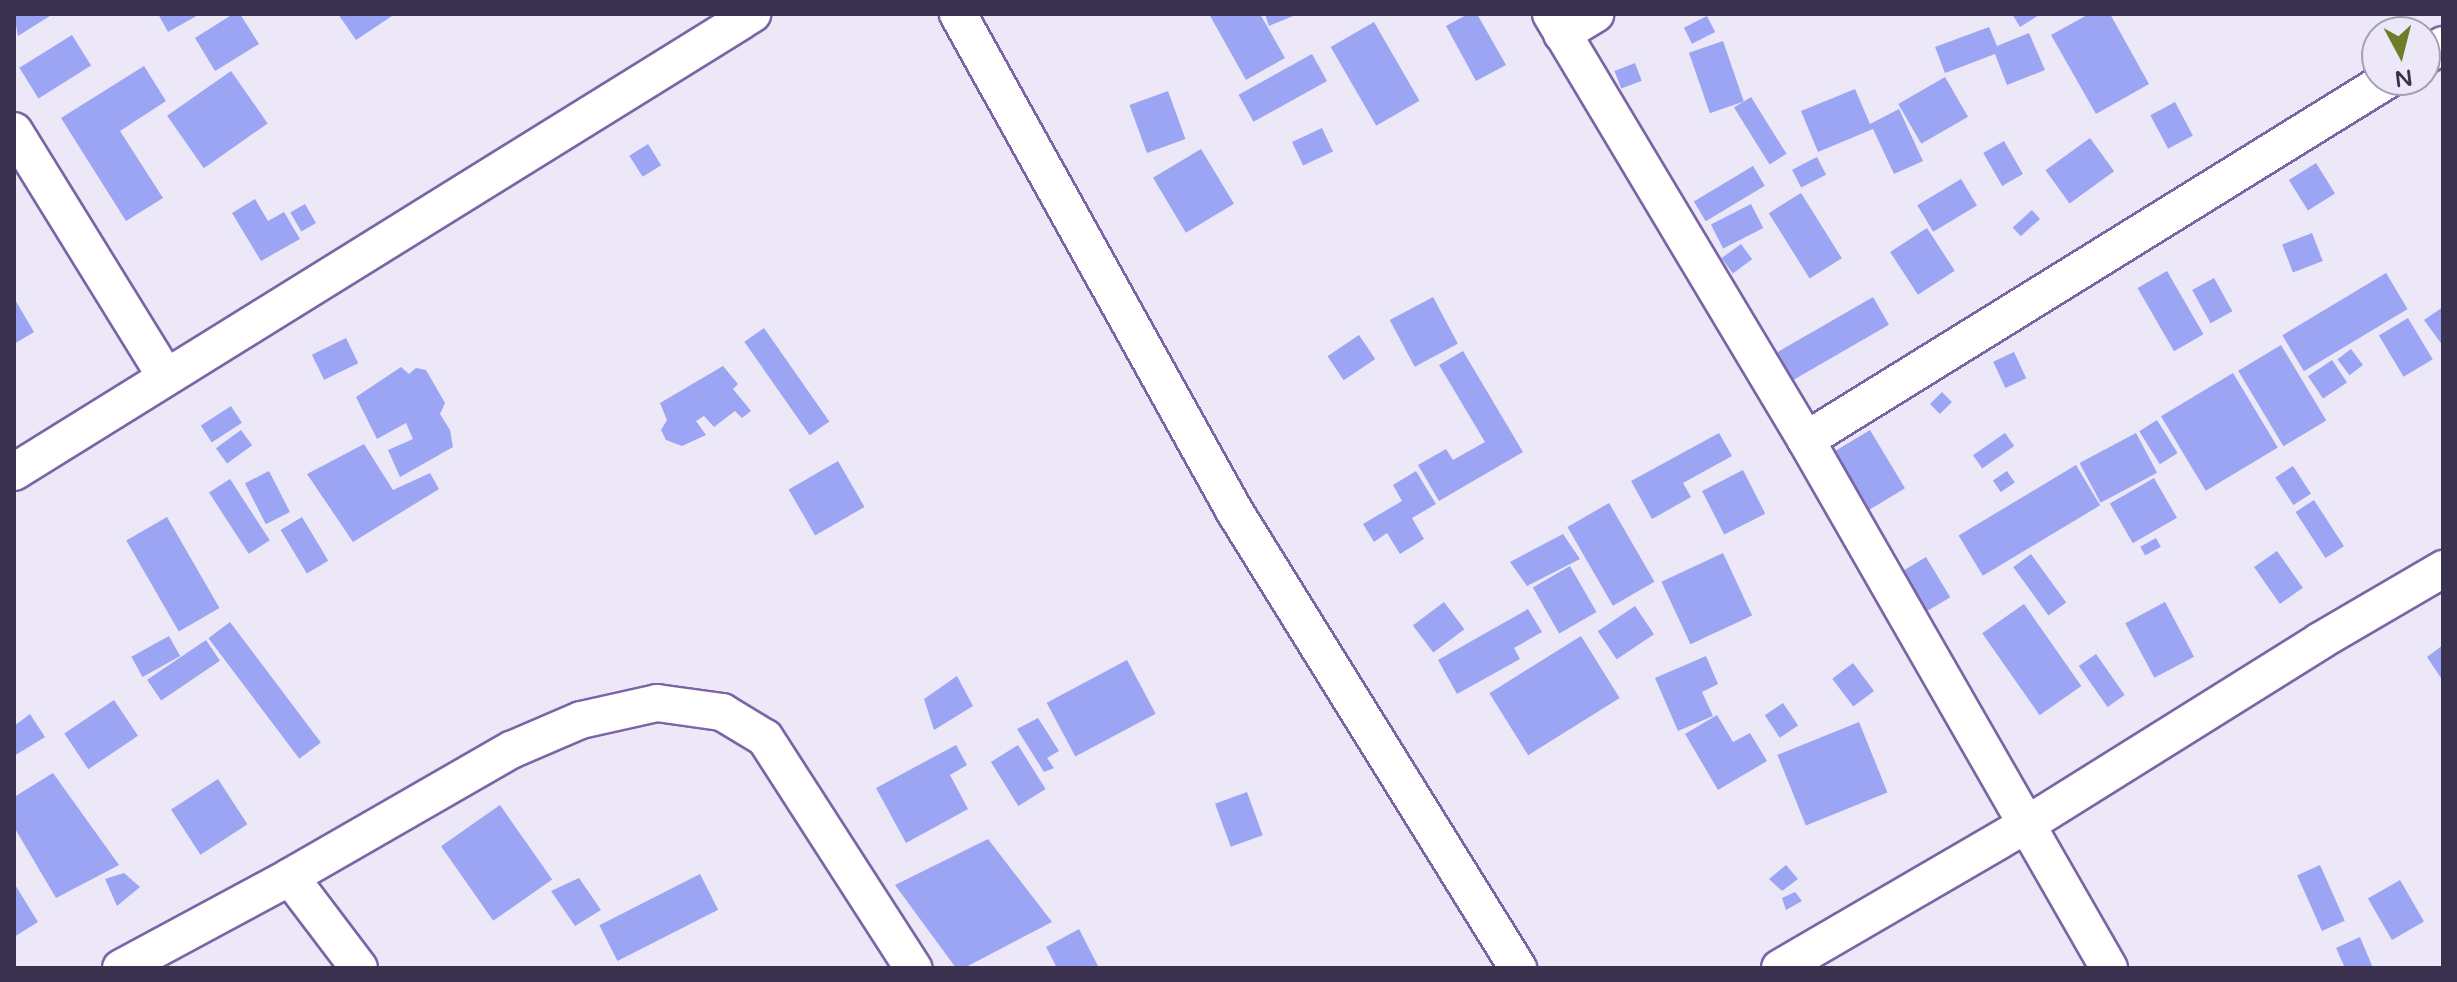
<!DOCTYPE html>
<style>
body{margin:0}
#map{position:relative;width:2457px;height:982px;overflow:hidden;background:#ece8f7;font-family:"Varela Round",sans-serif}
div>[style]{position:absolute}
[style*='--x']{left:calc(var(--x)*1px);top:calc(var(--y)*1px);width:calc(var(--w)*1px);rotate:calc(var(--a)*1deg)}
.building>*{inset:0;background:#9ca5f4;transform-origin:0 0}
.roads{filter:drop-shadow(2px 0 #7b65a7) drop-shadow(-2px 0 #7b65a7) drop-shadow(0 2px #7b65a7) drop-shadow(0 -2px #7b65a7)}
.minor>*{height:36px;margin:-18px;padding:0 18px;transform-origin:18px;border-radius:18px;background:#fff}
span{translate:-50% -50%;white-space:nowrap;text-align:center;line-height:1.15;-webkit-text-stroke:6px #ece8f7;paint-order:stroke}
.frame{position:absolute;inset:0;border:16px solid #3a314e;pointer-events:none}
.north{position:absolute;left:2361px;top:16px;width:80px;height:80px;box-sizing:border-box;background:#ece8f7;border:2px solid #a59fb3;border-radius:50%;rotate:173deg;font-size:22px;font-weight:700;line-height:32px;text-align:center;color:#3a314e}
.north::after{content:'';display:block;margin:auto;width:28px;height:36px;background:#6e7c2a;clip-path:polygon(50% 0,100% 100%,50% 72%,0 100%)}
</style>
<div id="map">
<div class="building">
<div style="clip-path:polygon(14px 14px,53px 14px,18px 36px)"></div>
<div style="clip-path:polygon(158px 14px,200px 14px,168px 32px)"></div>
<div style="clip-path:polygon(233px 14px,240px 14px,259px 44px,215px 71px,195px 38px)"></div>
<div style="clip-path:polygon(338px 14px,395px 14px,356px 40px)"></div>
<div style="clip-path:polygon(1209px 14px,1260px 14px,1285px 58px,1246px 80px)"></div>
<div style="clip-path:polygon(1265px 14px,1298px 14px,1269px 26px)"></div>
<div style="clip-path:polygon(1468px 14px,1477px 14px,1506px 65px,1476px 81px,1446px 26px)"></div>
<div style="clip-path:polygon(2012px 14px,2041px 14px,2020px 27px)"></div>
<div style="clip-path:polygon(2089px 14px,2110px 14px,2149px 84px,2096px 114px,2051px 35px)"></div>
<div style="left:1707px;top:16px;width:18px;height:26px;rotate:63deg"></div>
<div style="left:1374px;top:22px;width:91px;height:50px;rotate:60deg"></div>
<div style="clip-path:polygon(1989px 27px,1997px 46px,2029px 33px,2045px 70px,2007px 85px,1995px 54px,1945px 73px,1935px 47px)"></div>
<div style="left:72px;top:35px;width:36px;height:62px;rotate:58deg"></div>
<div style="left:1723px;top:41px;width:64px;height:36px;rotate:71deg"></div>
<div style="left:1312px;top:54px;width:31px;height:84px;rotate:61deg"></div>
<div style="left:1635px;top:63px;width:19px;height:22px;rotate:69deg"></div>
<div style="clip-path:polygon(144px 66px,166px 101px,120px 131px,163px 198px,126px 221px,61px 118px)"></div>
<div style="left:231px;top:71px;width:64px;height:78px;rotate:55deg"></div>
<div style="left:1945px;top:77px;width:46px;height:54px;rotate:60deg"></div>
<div style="clip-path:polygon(1855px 89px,1870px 124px,1899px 109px,1923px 161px,1894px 174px,1873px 129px,1818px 152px,1801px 111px)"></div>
<div style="left:1168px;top:91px;width:51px;height:41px;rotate:70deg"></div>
<div style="left:1751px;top:97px;width:67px;height:20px;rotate:58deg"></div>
<div style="left:2175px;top:102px;width:38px;height:28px;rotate:62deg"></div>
<div style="left:1322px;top:128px;width:26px;height:33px;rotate:65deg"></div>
<div style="left:2090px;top:138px;width:41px;height:55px;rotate:54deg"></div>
<div style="left:2004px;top:141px;width:38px;height:24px;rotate:60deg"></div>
<div style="left:648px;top:144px;width:25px;height:22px;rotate:58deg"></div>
<div style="left:1201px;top:149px;width:64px;height:56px;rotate:59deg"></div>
<div style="left:1817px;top:157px;width:20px;height:28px;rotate:63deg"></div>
<div style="left:2316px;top:163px;width:36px;height:32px;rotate:58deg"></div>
<div style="left:1753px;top:166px;width:23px;height:69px;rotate:59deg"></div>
<div style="left:1961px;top:179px;width:31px;height:51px;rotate:59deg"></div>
<div style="left:1801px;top:193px;width:77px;height:38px;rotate:58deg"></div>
<div style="clip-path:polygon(255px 199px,268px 221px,284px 212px,300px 239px,261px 261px,232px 213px)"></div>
<div style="left:305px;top:204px;width:22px;height:17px;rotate:60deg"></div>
<div style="left:1751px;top:204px;width:27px;height:45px;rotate:63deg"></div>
<div style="left:2032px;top:210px;width:12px;height:26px;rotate:48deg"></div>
<div style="left:1927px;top:228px;width:51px;height:44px;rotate:57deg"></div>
<div style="left:2312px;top:233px;width:30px;height:32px;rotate:69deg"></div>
<div style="left:1741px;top:244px;width:19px;height:24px;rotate:54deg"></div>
<div style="left:2167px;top:271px;width:73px;height:34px;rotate:60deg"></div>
<div style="left:2386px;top:273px;width:42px;height:121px;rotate:59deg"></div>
<div style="left:2214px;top:278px;width:38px;height:25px;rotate:61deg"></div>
<div style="left:1433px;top:297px;width:53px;height:49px;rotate:62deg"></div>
<div style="left:1873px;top:297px;width:32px;height:111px;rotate:60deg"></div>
<div style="clip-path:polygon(14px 298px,34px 332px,14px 344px)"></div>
<div style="clip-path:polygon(2443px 307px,2443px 346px,2424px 320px)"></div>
<div style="left:2408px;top:318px;width:48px;height:34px;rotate:59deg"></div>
<div style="left:764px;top:328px;width:114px;height:24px;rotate:55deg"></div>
<div style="left:1359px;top:335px;width:29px;height:38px;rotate:56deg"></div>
<div style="left:346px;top:338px;width:28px;height:38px;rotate:64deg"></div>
<div style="left:2281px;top:345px;width:88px;height:50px;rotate:59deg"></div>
<div style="left:2351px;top:349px;width:20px;height:17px;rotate:53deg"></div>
<div style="clip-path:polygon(1463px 351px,1523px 452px,1439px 501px,1418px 465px,1446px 449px,1453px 460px,1485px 442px,1439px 365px)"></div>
<div style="left:2014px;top:352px;width:29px;height:23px;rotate:65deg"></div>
<div style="left:2332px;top:360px;width:27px;height:29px;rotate:56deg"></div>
<div style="clip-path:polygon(723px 366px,738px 384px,733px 389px,751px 411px,742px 418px,735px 411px,714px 427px,704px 416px,696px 421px,706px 435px,682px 446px,666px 440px,661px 430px,667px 420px,660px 403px)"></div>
<div style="clip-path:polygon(401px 367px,409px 374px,416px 368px,426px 370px,445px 403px,440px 414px,450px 430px,453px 447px,400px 477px,388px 450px,413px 439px,406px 423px,377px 439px,356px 397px)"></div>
<div style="left:2233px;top:373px;width:87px;height:84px;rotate:59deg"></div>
<div style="left:1942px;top:392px;width:14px;height:17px;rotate:45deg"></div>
<div style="left:231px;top:406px;width:20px;height:36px;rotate:57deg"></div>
<div style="left:2157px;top:420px;width:39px;height:21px;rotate:58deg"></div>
<div style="left:241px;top:430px;width:19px;height:31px;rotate:54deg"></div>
<div style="left:1870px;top:430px;width:68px;height:46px;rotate:59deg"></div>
<div style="clip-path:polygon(1719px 433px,1732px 456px,1683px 483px,1691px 497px,1652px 519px,1631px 481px)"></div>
<div style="left:2005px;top:433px;width:16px;height:39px;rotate:55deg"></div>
<div style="left:2136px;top:433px;width:45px;height:64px;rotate:62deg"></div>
<div style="clip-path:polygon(364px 444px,393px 490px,430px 473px,439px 489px,353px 542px,307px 474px)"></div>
<div style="left:838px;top:461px;width:53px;height:57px;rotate:60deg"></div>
<div style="left:2076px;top:465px;width:47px;height:137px;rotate:59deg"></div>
<div style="left:2293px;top:466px;width:33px;height:21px;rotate:57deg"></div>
<div style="left:1743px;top:470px;width:49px;height:46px;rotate:63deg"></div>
<div style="left:269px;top:471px;width:46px;height:27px;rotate:63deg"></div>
<div style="clip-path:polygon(1416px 471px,1436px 504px,1412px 518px,1424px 539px,1400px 554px,1387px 533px,1374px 542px,1363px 524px,1402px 501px,1393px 485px)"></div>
<div style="left:2007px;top:471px;width:14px;height:17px;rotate:56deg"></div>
<div style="left:2154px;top:478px;width:46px;height:51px;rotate:60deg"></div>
<div style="left:230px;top:479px;width:73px;height:25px;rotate:57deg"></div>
<div style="left:2314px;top:500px;width:55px;height:22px;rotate:57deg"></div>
<div style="left:1609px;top:503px;width:91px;height:48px;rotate:60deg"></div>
<div style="left:167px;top:517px;width:105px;height:47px;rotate:60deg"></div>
<div style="left:302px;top:517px;width:51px;height:25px;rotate:59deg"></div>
<div style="clip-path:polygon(1563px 534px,1580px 559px,1527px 586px,1510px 562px)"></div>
<div style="left:2156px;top:538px;width:10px;height:18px;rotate:61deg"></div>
<div style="left:2277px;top:551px;width:45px;height:28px;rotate:55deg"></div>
<div style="left:1723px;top:553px;width:69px;height:68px;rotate:65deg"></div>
<div style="left:2031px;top:554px;width:60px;height:22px;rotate:54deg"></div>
<div style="left:1926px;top:557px;width:47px;height:32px;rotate:59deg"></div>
<div style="left:1570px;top:566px;width:53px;height:43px;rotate:60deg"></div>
<div style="left:1444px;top:602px;width:34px;height:39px;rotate:53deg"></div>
<div style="left:2165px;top:602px;width:62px;height:45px;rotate:62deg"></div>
<div style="left:2024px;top:604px;width:100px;height:51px;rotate:55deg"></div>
<div style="left:1635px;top:606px;width:34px;height:45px;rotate:56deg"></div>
<div style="clip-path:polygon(1528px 609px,1542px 632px,1514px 648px,1520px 659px,1457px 694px,1438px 660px)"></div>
<div style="left:230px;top:622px;width:151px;height:27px;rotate:53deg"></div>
<div style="left:169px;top:636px;width:23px;height:43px;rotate:61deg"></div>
<div style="left:1581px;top:636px;width:73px;height:108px;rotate:58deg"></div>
<div style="left:206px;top:640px;width:25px;height:71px;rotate:56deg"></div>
<div style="clip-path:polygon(2443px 645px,2443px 681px,2427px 657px)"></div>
<div style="left:2096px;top:654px;width:50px;height:21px;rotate:55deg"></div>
<div style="clip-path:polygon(1706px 656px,1718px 684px,1702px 692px,1713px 716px,1678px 731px,1655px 678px)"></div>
<div style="left:1127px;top:660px;width:61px;height:91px;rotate:62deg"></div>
<div style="left:1853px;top:663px;width:35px;height:26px;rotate:53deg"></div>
<div style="clip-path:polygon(957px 676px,973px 706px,934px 730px,924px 699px)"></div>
<div style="left:114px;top:700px;width:43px;height:60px;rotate:56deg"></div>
<div style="left:1783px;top:703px;width:27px;height:22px;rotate:56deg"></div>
<div style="clip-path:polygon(30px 714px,45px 737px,14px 756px,14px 726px)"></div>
<div style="clip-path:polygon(1717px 715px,1733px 742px,1750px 733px,1767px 761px,1718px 790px,1685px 734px)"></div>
<div style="clip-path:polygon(1038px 718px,1059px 751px,1047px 758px,1054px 768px,1044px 772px,1017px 729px)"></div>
<div style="left:1859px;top:722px;width:76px;height:88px;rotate:68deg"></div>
<div style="clip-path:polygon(956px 745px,967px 765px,950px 775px,968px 809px,906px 843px,876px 788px)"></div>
<div style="left:1018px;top:745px;width:52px;height:32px;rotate:58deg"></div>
<div style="clip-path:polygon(53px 773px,119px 865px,56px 898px,14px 827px,14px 797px)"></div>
<div style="left:218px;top:779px;width:54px;height:56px;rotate:57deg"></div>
<div style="left:1247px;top:792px;width:46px;height:34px;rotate:70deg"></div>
<div style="left:500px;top:805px;width:91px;height:72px;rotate:55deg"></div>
<div style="clip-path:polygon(988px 839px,1052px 922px,964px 968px,956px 968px,895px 885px)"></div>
<div style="clip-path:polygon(1786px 865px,1798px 879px,1782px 891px,1769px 879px)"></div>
<div style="left:2320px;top:865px;width:61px;height:25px;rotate:66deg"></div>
<div style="clip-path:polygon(124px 873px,140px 887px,117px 906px,105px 879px)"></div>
<div style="left:700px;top:874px;width:40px;height:113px;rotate:63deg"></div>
<div style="clip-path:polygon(579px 878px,601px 910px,575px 926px,551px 891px)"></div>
<div style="left:2400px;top:880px;width:48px;height:37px;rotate:60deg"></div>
<div style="clip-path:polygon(14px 883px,38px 922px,14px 937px)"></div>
<div style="clip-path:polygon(1795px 892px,1802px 901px,1786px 910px,1782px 898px)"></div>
<div style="clip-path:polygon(1079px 929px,1099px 968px,1057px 968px,1046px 947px)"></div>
<div style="clip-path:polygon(2360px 937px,2373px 968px,2345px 968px,2336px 948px)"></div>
</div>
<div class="roads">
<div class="minor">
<div style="--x:958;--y:14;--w:570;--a:60.92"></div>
<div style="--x:1235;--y:512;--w:537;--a:58.18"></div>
<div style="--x:1551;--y:14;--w:496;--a:59.1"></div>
<div style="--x:1806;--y:440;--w:609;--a:60.15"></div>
<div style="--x:1562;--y:34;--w:39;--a:-31"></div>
<div style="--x:2425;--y:56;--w:21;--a:-31"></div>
<div style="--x:14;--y:131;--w:289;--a:58.3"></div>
<div style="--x:1806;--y:440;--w:683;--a:-31.78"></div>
<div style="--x:14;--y:472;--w:869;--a:-31.82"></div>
<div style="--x:290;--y:877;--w:114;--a:52.8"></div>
<div style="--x:121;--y:968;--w:192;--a:-28.3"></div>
<div style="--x:290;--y:877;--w:255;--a:-29.9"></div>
<div style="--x:511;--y:750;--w:76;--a:-23.2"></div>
<div style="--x:581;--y:720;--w:78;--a:-12.6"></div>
<div style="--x:657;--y:703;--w:66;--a:7.9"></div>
<div style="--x:722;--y:712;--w:50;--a:31.2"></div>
<div style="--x:765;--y:738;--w:274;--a:57.2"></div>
<div style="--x:1780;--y:968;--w:285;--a:-30.2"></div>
<div style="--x:2026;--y:825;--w:347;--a:-32"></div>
<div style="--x:2320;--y:641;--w:143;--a:-30.3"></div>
</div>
</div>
<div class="frame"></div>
<div class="north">N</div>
</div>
